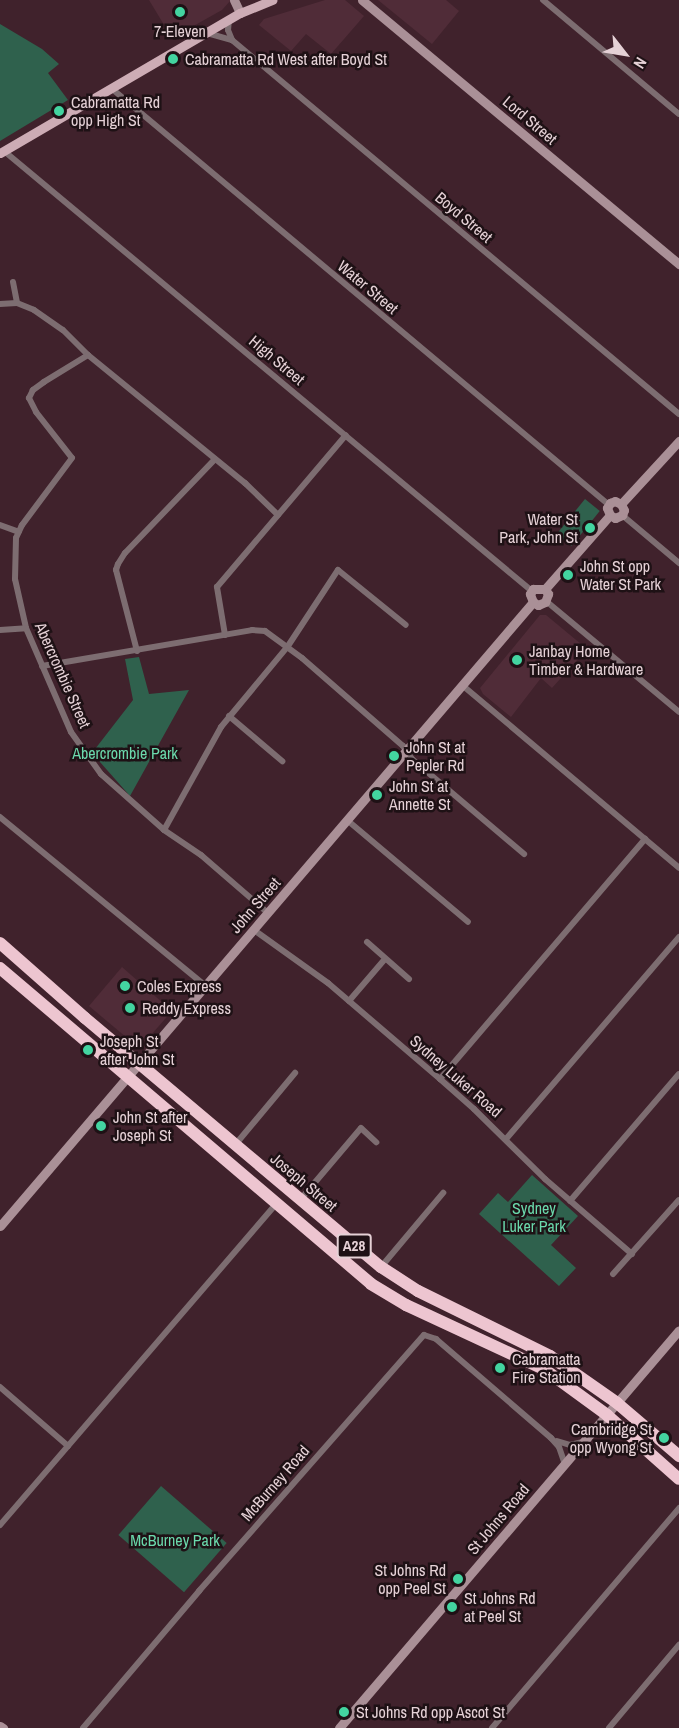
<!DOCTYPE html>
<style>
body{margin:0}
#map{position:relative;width:679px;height:1728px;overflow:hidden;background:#40222c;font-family:"Archivo Narrow",sans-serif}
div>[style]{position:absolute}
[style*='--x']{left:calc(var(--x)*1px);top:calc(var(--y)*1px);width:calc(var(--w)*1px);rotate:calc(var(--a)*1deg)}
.built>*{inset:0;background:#502c38}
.green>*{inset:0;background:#2f614d;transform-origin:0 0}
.street>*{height:6px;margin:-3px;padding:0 3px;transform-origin:3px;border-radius:3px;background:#7d6d71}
.secondary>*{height:9px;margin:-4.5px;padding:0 4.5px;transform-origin:4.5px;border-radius:4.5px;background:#aa9097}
.primary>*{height:9px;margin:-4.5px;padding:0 4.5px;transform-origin:4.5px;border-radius:4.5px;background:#cdacb5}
.highway>*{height:12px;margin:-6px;padding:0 6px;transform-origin:6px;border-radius:6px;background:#edc5d0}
.dots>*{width:16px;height:16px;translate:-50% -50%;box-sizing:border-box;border:3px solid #1e1115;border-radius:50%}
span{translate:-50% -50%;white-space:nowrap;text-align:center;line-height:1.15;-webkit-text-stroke:5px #1e1115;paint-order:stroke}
.shield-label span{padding:2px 4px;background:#1e1115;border:2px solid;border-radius:4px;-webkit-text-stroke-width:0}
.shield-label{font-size:15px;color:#e5d1d6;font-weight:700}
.poi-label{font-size:16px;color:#e5d1d6}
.left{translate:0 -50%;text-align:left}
.right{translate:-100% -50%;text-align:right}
.street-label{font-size:16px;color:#e5d1d6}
.park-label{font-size:16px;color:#6bd9ac}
.north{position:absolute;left:595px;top:24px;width:60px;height:60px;-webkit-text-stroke:4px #1e1115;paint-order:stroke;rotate:121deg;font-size:16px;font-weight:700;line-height:24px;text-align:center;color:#e5d1d6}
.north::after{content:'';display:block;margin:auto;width:21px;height:27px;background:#e5d1d6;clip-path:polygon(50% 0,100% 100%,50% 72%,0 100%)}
</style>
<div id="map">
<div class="built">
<div style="clip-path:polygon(149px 0,231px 0,222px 10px,172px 38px)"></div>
<div style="clip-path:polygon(325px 0,345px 0,364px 16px,331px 54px,306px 34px,291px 51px,259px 25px,264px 19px)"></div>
<div style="clip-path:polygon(378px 0,446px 0,459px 11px,432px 44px)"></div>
<div style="clip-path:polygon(540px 615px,546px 615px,587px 649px,552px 688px,541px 678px,511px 717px,483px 694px,480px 688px)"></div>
<div style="clip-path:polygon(122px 967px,172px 1011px,144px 1043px,133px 1043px,89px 1006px)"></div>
</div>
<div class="green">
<div style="clip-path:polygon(0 24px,42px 49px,59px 64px,48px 73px,68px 100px,0 141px)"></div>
<div style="left:585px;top:499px;width:19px;height:45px;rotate:39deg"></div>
<div style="clip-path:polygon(139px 657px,149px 694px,189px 690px,130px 796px,92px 753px,133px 700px,125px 659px)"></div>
<div style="clip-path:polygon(532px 1175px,578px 1216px,551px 1245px,576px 1268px,559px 1286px,479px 1214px,498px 1193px,508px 1202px)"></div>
<div style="left:161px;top:1486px;width:87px;height:65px;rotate:41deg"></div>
</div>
<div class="street">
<div style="--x:543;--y:0;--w:177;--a:40"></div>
<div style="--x:229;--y:19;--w:11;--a:95"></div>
<div style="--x:228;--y:30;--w:11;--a:68"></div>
<div style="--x:207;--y:33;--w:26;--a:16"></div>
<div style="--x:232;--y:40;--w:583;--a:39.92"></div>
<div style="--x:111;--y:88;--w:650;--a:39.94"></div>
<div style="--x:4;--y:151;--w:687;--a:39.81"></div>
<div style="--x:13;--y:282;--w:21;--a:79"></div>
<div style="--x:17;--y:303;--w:18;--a:22"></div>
<div style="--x:34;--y:310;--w:35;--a:35"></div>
<div style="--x:63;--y:330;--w:35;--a:45"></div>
<div style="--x:88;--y:355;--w:203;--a:39.2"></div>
<div style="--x:245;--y:483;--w:46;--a:44.1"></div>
<div style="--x:0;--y:304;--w:17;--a:-3"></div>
<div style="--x:88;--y:355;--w:52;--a:148.5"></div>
<div style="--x:44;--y:382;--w:14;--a:144"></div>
<div style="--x:33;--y:390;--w:9;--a:117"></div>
<div style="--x:29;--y:398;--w:16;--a:63"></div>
<div style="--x:36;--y:412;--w:58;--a:52"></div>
<div style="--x:72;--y:458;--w:84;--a:126.7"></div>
<div style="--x:22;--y:525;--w:14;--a:115"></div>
<div style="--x:16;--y:538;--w:41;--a:91.4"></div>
<div style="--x:15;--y:579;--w:50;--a:77.3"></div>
<div style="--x:26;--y:628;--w:113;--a:66.6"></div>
<div style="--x:71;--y:732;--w:52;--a:54.5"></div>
<div style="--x:101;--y:774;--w:84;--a:41.6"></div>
<div style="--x:164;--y:830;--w:45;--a:34"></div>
<div style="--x:201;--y:855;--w:89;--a:40.9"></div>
<div style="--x:622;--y:515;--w:75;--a:40.1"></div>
<div style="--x:0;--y:525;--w:20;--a:20"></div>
<div style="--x:546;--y:601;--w:173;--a:39.8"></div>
<div style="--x:0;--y:630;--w:26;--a:-4"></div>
<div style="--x:225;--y:635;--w:49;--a:-99.5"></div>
<div style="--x:217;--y:587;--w:199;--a:-49.7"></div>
<div style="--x:137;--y:651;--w:84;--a:-104.5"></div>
<div style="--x:116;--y:570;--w:6;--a:-72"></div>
<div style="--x:118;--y:564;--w:13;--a:-58"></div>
<div style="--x:125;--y:553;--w:130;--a:-46.2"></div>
<div style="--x:42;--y:666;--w:213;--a:-9.7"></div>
<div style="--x:252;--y:630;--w:13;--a:4"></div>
<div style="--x:265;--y:631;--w:46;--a:36.1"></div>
<div style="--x:302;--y:658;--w:134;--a:41.1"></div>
<div style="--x:403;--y:746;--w:16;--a:55"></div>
<div style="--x:412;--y:759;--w:147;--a:40.3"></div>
<div style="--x:462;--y:685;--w:284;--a:40.1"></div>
<div style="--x:229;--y:716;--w:70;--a:40.3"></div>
<div style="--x:0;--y:817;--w:266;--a:39.4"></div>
<div style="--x:347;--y:820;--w:158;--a:40.1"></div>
<div style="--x:164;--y:830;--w:118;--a:-61"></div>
<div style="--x:221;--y:727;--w:105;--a:-50.4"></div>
<div style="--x:288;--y:646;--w:91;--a:-56.7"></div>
<div style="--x:338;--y:570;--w:87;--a:39"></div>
<div style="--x:254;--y:930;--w:91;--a:35.6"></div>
<div style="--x:328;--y:983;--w:148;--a:40.6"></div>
<div style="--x:440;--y:1079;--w:45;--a:41.4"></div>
<div style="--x:474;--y:1109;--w:100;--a:44.6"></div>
<div style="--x:545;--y:1179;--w:115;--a:40.8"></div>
<div style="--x:367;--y:942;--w:56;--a:41.4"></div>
<div style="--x:349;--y:1001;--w:54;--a:-49.5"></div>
<div style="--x:440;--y:1079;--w:316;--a:-49.5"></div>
<div style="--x:506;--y:1139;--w:266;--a:-49.4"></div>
<div style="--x:235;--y:1145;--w:94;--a:-50.2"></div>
<div style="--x:300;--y:1200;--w:94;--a:-49.7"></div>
<div style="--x:361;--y:1128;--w:21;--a:43"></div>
<div style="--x:570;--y:1201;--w:167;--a:-49.4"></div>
<div style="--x:381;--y:1267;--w:97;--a:-50"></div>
<div style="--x:613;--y:1274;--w:99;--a:-48.3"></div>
<div style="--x:0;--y:1387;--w:90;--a:40.9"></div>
<div style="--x:557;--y:1441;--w:14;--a:17"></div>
<div style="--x:570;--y:1445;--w:12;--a:-14"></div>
<div style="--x:0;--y:1525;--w:423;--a:-49.3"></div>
<div style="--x:83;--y:1728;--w:180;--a:-49.7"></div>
<div style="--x:199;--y:1591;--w:341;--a:-48.7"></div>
<div style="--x:424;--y:1335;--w:13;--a:18"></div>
<div style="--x:436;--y:1339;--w:152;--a:40.7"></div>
<div style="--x:551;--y:1438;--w:12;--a:48"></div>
<div style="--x:559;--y:1447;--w:18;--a:71"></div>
<div style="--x:492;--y:1728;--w:289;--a:-49.6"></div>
<div style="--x:609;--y:1728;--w:109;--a:-49.9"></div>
</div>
<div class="secondary">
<div style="--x:234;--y:0;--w:14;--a:65"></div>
<div style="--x:362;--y:0;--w:413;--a:39.8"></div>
<div style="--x:621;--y:504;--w:86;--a:-47.4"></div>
<div style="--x:610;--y:515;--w:6;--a:31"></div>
<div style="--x:615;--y:518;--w:8;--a:-23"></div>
<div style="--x:622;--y:515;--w:5;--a:-68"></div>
<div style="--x:624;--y:510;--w:7;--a:-117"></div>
<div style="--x:610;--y:515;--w:8;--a:-113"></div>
<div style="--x:607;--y:508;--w:6;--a:-59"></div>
<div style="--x:610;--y:503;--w:5;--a:-22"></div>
<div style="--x:615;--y:501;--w:7;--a:27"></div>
<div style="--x:545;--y:589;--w:98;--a:-48.7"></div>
<div style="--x:533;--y:602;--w:6;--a:31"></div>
<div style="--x:538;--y:605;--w:8;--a:-23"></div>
<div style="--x:545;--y:602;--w:9;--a:-69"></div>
<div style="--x:548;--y:594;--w:6;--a:-121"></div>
<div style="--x:533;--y:602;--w:9;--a:-111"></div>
<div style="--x:530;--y:594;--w:6;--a:-59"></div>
<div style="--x:533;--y:589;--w:12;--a:0"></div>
<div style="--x:0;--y:1226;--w:821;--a:-49.5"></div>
<div style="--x:0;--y:1726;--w:4;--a:34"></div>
<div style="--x:339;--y:1728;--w:523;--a:-49.49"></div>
</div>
<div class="primary">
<div style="--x:0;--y:153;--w:278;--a:-30.3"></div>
<div style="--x:240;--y:13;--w:35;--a:-22"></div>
</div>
<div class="highway">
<div style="--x:0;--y:943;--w:113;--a:41.4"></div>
<div style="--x:85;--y:1018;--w:387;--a:40.1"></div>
<div style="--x:381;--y:1267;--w:44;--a:33"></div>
<div style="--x:418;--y:1291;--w:147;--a:26.2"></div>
<div style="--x:550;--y:1356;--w:82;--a:35"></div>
<div style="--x:617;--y:1403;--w:82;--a:40.5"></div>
<div style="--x:0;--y:968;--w:487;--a:40.4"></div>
<div style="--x:371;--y:1284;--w:41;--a:31"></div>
<div style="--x:406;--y:1305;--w:152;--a:24.9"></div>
<div style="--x:544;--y:1369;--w:78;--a:36.1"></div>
<div style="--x:607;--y:1415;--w:96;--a:41.6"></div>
</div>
<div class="dots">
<div style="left:180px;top:12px;background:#43d4a0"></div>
<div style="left:173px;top:59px;background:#43d4a0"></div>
<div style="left:59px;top:111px;background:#43d4a0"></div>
<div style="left:590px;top:528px;background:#43d4a0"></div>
<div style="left:568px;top:575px;background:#43d4a0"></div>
<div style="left:517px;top:660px;background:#43d4a0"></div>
<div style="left:394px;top:756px;background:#43d4a0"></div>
<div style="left:377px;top:795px;background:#43d4a0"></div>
<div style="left:125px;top:986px;background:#43d4a0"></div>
<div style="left:130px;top:1008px;background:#43d4a0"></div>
<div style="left:88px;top:1050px;background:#43d4a0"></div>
<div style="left:101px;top:1126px;background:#43d4a0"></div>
<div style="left:500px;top:1368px;background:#43d4a0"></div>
<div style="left:664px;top:1438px;background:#43d4a0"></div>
<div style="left:458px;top:1579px;background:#43d4a0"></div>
<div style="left:452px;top:1607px;background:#43d4a0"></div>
<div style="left:344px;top:1712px;background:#43d4a0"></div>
</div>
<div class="shield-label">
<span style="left:354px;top:1246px">A28</span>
</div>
<div class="poi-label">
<span style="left:180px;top:31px">7-Eleven</span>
<span class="left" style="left:185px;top:59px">Cabramatta Rd West after Boyd St</span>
<span class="left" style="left:71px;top:111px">Cabramatta Rd<br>opp High St</span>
<span class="right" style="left:578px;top:528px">Water St<br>Park, John St</span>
<span class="left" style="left:580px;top:575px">John St opp<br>Water St Park</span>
<span class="left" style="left:529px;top:660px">Janbay Home<br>Timber &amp; Hardware</span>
<span class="left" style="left:406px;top:756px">John St at<br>Pepler Rd</span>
<span class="left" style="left:389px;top:795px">John St at<br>Annette St</span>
<span class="left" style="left:137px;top:986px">Coles Express</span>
<span class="left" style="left:142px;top:1008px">Reddy Express</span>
<span class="left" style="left:100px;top:1050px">Joseph St<br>after John St</span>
<span class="left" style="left:113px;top:1126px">John St after<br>Joseph St</span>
<span class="left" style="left:512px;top:1368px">Cabramatta<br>Fire Station</span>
<span class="right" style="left:652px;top:1438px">Cambridge St<br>opp Wyong St</span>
<span class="right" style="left:446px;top:1579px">St Johns Rd<br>opp Peel St</span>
<span class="left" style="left:464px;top:1607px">St Johns Rd<br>at Peel St</span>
<span class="left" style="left:356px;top:1712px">St Johns Rd opp Ascot St</span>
</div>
<div class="street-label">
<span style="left:530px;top:120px;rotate:40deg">Lord Street</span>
<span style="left:464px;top:217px;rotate:40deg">Boyd Street</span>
<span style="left:368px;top:287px;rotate:40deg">Water Street</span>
<span style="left:277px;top:360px;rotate:40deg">High Street</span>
<span style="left:63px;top:675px;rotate:66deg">Abercrombie Street</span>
<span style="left:255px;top:905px;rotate:-49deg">John Street</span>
<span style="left:456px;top:1076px;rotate:41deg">Sydney Luker Road</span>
<span style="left:304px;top:1182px;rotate:40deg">Joseph Street</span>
<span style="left:275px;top:1483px;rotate:-49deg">McBurney Road</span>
<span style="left:498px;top:1519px;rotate:-50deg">St Johns Road</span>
</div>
<div class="park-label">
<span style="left:125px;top:753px">Abercrombie Park</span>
<span style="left:534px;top:1217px">Sydney<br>Luker Park</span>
<span style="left:175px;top:1540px">McBurney Park</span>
</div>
<div class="north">N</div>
</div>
